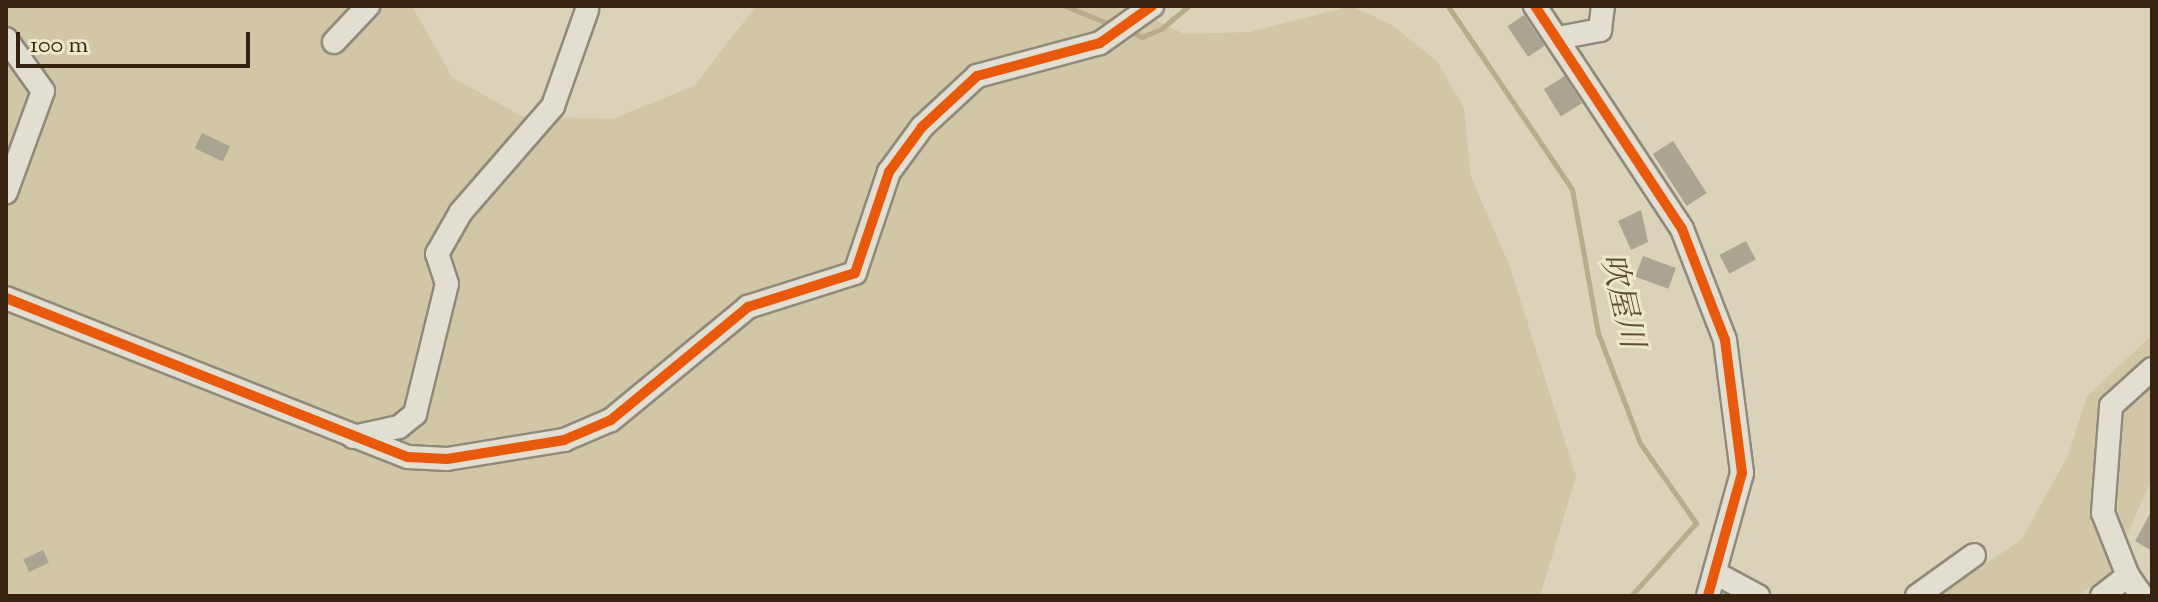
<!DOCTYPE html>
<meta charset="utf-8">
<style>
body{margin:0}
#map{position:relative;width:2158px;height:602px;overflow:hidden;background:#dad3ba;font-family:"Sorts Mill Goudy","Noto Serif JP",serif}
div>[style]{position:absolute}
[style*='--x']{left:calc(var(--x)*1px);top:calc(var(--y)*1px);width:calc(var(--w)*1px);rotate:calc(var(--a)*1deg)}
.green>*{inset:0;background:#d1c6a5}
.stream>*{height:5px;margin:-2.5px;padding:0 2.5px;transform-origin:2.5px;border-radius:2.5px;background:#b9ac8c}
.building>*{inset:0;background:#aaa493;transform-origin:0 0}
.roads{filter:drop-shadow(2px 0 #918a7b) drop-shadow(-2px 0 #918a7b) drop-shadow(0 2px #918a7b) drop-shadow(0 -2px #918a7b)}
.minor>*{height:22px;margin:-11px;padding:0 11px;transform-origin:11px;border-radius:11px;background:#e2ded2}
.cycleway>*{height:10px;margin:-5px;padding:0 5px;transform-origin:5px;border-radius:5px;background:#e8590c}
span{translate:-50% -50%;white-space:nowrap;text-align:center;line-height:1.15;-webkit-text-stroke:6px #efe7ca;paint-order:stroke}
.water-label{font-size:32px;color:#604c36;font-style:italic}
.frame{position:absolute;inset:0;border:8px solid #372212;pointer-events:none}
.scale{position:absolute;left:16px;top:32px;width:234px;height:36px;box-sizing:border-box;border:4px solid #372212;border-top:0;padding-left:10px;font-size:24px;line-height:28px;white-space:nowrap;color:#372212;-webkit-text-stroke:6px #efe7ca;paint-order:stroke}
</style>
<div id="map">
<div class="green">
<div style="clip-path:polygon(6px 6px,412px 6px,452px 77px,521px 116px,612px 119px,694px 86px,756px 6px,1126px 6px,1184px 34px,1250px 32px,1351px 6px,1392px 25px,1437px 61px,1464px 108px,1471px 177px,1510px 267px,1576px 477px,1540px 596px,6px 596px)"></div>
<div style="clip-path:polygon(2152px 335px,2152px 479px,2109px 574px,2077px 596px,1938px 596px,2021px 540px,2068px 456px,2087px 396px)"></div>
</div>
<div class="stream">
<div style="--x:1065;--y:6;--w:54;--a:21.8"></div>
<div style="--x:1448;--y:6;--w:221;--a:55.9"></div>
<div style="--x:1572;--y:189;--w:146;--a:79.8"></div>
<div style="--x:1598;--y:333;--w:118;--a:69.1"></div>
<div style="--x:1640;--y:443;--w:98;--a:55"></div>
<div style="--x:1696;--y:523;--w:98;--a:131.7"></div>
<div style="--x:1128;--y:31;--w:15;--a:23"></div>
<div style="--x:1142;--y:37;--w:21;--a:-23"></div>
<div style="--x:1161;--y:29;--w:35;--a:-40"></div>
</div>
<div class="building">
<div style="left:1524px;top:15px;width:37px;height:20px;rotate:56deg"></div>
<div style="left:1565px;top:76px;width:32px;height:25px;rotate:58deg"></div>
<div style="left:202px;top:133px;width:31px;height:17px;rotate:25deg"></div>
<div style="left:1673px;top:141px;width:62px;height:24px;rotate:57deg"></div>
<div style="clip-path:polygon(1641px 210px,1648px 242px,1631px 250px,1618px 221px)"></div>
<div style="left:1746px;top:241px;width:21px;height:30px;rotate:62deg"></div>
<div style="left:1643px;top:256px;width:35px;height:22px;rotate:20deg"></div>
<div style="clip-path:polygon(2152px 510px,2152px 551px,2135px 541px)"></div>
<div style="left:43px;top:550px;width:14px;height:22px;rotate:65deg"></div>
</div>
<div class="roads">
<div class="minor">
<div style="--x:1535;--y:6;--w:267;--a:56.6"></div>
<div style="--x:1682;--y:229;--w:119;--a:68.8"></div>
<div style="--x:1725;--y:340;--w:134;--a:82.7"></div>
<div style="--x:1742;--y:473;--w:128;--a:105.5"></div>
<div style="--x:1558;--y:38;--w:43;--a:-10.8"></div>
<div style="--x:1600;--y:30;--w:24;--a:-83"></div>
<div style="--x:6;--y:39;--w:64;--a:54.6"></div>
<div style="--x:43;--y:91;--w:108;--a:110.1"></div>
<div style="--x:334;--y:42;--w:50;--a:-46.6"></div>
<div style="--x:6;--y:298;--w:432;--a:21.6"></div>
<div style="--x:408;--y:457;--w:39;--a:3"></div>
<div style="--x:447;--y:459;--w:119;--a:-9.2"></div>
<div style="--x:564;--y:440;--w:51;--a:-23.1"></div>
<div style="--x:611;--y:420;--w:178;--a:-39.5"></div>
<div style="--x:748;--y:307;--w:112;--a:-17.6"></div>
<div style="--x:855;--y:273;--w:107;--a:-71.4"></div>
<div style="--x:889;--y:172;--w:56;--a:-53.7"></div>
<div style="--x:922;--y:127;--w:75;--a:-42.8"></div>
<div style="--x:977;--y:76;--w:127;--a:-15"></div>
<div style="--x:1100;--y:43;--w:64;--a:-35.4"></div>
<div style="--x:353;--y:437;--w:47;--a:-12.3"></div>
<div style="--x:399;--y:427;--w:21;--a:-39"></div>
<div style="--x:415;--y:414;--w:134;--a:-76.2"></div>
<div style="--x:447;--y:284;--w:32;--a:-108"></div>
<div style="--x:437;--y:254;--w:48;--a:-60.3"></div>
<div style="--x:461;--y:212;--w:140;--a:-49"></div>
<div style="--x:553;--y:106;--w:102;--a:-70.5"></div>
<div style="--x:1715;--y:573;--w:49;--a:28.1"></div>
<div style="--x:2128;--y:576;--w:68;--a:-111.6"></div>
<div style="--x:2103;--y:513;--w:107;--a:-85.7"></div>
<div style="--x:2111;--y:406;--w:55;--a:-42.1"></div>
<div style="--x:1917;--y:596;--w:70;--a:-35.7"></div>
<div style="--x:2102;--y:596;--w:33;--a:-38"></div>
<div style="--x:2128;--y:576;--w:24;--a:55"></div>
</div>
</div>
<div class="cycleway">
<div style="--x:1535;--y:6;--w:267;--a:56.6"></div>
<div style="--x:1682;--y:229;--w:119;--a:68.8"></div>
<div style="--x:1725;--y:340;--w:134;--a:82.7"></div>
<div style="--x:1742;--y:473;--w:128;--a:105.5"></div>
<div style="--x:6;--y:298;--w:432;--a:21.6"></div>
<div style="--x:408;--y:457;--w:39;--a:3"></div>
<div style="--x:447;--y:459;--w:119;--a:-9.2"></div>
<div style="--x:564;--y:440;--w:51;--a:-23.1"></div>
<div style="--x:611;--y:420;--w:178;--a:-39.5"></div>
<div style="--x:748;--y:307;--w:112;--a:-17.6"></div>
<div style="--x:855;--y:273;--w:107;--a:-71.4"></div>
<div style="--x:889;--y:172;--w:56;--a:-53.7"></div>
<div style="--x:922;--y:127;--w:75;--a:-42.8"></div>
<div style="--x:977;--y:76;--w:127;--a:-15"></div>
<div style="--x:1100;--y:43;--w:64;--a:-35.4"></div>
</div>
<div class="water-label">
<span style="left:1620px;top:301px;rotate:77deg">吹屋川</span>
</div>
<div class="frame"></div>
<div class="scale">100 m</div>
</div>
